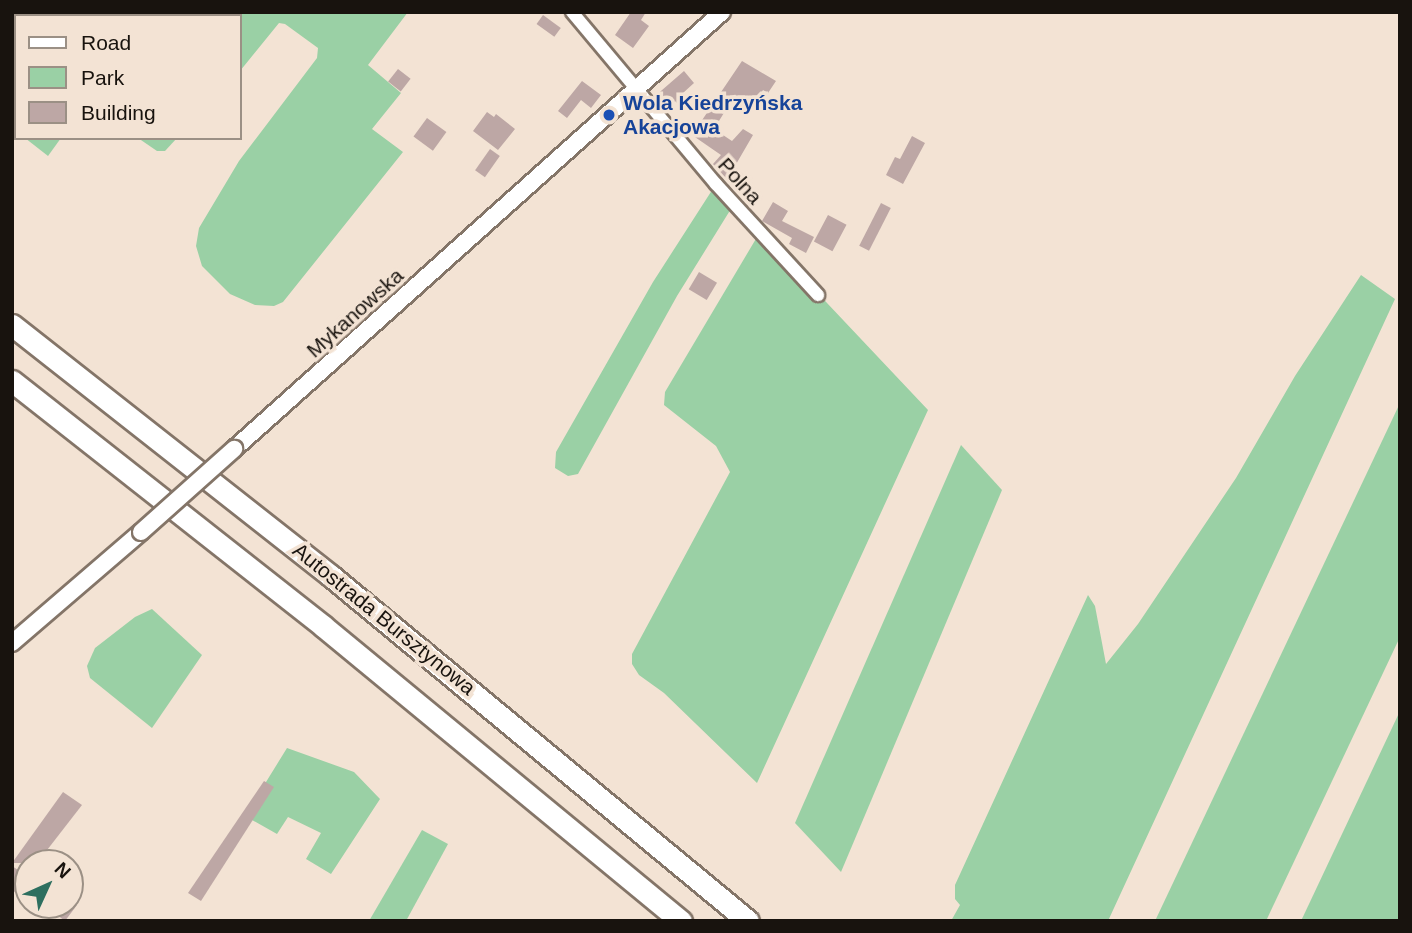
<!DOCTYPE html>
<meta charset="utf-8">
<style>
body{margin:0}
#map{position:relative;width:1412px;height:933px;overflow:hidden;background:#f3e3d4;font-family:Arial,sans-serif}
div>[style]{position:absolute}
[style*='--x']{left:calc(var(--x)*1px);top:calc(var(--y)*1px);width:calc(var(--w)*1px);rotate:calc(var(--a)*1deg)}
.green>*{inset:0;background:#9ad0a5;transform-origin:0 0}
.building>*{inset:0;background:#bda7a5;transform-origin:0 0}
.roads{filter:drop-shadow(2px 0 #847568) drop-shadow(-2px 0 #847568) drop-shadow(0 2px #847568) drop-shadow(0 -2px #847568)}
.street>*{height:12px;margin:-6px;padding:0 6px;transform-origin:6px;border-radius:6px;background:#fff}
.secondary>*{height:16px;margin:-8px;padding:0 8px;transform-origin:8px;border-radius:8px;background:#fff}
.highway>*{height:21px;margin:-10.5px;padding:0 10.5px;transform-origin:10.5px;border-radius:10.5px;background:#fff}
.bridges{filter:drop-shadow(2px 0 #847568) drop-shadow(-2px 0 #847568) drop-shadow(0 2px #847568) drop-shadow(0 -2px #847568)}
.secondary-bridge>*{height:16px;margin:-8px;padding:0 8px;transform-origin:8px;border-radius:8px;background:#fff}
.dots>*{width:19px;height:19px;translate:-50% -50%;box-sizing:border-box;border:4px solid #f3e3d4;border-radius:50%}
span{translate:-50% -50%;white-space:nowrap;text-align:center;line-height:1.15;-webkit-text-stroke:7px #f3e3d4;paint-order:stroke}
.transit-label{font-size:21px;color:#164399;font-weight:700}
.left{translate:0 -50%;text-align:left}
.street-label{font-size:21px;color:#18130e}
.frame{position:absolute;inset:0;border:14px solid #18130e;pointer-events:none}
.legend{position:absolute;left:14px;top:14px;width:228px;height:126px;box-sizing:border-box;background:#f3e3d4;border:2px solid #9b9085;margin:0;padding:9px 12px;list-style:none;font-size:21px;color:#18130e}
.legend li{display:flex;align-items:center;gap:14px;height:35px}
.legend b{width:35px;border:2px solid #9b9085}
.north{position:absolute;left:14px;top:849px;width:70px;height:70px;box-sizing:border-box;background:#f3e3d4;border:2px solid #9b9085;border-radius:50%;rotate:45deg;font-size:19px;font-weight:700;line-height:28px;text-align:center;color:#18130e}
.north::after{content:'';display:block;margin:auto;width:24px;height:32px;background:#2d6f5f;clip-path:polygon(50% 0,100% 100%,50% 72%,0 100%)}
</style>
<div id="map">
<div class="green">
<div style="left:22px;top:12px;width:119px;height:4px"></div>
<div style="clip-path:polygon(178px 12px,408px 12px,368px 65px,401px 93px,372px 129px,403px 152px,283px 302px,274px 306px,255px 305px,230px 294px,202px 266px,196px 246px,199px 228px,239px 161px,317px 58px,318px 48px,285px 24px,279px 23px,240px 71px,240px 16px,176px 16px)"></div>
<div style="left:16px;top:21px;width:111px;height:6px;rotate:90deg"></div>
<div style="clip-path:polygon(25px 138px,61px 138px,48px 156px)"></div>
<div style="clip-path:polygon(138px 138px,177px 138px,165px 151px,157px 151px)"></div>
<div style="clip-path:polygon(716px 184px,734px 204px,677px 296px,578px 474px,568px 476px,555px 468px,556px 452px,653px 282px)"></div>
<div style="clip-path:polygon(760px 232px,928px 410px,757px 783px,664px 693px,639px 675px,632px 664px,632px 654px,730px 472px,716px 446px,664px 405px,665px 392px)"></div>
<div style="clip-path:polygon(1361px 275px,1395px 299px,1108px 921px,951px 921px,960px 905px,955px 899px,955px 885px,1088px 595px,1095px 606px,1106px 664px,1138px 624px,1236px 478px,1295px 376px)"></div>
<div style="clip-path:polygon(1400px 403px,1400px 637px,1266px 921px,1155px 921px)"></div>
<div style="clip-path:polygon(961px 445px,1002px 490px,841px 872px,795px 823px)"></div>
<div style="clip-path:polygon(152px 609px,202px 655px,152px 728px,90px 678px,87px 666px,95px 648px,135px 617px)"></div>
<div style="clip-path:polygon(1400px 711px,1400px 921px,1301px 921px)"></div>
<div style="clip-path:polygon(287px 748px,354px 772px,380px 799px,331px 874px,306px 859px,321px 833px,288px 817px,277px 834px,245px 816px)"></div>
<div style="clip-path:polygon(422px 830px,448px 844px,406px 921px,369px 921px)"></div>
</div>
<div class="building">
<div style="clip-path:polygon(631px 12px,646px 12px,641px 20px,649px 26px,633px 48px,615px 35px)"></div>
<div style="left:543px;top:15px;width:22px;height:11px;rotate:36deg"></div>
<div style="clip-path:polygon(742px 61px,776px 81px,768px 93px,763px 90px,752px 107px,735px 95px,714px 129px,732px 141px,743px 129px,753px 135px,735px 166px,750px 182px,740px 193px,713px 164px,721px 155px,692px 135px)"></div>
<div style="left:398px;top:69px;width:16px;height:16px;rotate:38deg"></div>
<div style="clip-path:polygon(684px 71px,694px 83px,683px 93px,688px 97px,679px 105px,675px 101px,665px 110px,654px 97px)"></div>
<div style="clip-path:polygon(582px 81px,601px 95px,591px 108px,581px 100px,567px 118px,558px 111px)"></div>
<div style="clip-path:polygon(487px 112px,494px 117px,496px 114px,515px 129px,498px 150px,473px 131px)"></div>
<div style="left:427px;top:118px;width:24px;height:23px;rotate:36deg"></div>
<div style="clip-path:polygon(912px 136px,925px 143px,903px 184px,886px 175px,895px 157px,900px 159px)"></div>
<div style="left:490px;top:149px;width:12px;height:26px;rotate:35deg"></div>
<div style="clip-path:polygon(773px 202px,788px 211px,782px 221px,814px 237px,806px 253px,789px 244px,792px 238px,762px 221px)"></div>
<div style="left:881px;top:203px;width:11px;height:48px;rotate:27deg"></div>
<div style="left:828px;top:215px;width:21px;height:30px;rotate:28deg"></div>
<div style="left:699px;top:272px;width:21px;height:20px;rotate:31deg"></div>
<div style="clip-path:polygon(264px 781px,274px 787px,201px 901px,188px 893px)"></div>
<div style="clip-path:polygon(63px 792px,82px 805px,37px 863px,12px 863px)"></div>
<div style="clip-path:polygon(12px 866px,27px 876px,12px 895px)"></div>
<div style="clip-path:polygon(44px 905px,77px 905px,65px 921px)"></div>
</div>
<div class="roads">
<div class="street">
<div style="--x:572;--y:12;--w:224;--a:50.1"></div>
<div style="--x:716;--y:184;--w:151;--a:47.4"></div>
</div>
<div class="secondary">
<div style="--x:234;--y:449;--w:655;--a:-41.84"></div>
<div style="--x:12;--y:643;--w:170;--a:-40.7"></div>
</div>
<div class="highway">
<div style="--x:12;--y:325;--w:406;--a:38.2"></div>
<div style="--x:331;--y:576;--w:541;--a:39.6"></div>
<div style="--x:12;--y:381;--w:396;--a:38.2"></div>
<div style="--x:323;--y:626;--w:464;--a:39.5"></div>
</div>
</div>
<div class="bridges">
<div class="secondary-bridge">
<div style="--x:141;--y:532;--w:125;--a:-41.7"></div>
</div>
</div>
<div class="dots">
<div style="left:609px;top:115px;background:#1a4fb4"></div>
</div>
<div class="transit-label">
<span class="left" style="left:623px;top:115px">Wola Kiedrzyńska<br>Akacjowa</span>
</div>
<div class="street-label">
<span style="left:740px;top:181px;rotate:48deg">Polna</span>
<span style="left:355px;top:313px;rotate:-42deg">Mykanowska</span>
<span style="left:384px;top:619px;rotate:39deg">Autostrada Bursztynowa</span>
</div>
<div class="frame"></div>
<ul class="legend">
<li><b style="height:9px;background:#fff"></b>Road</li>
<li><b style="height:19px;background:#9ad0a5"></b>Park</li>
<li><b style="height:19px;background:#bda7a5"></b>Building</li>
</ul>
<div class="north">N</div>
</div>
